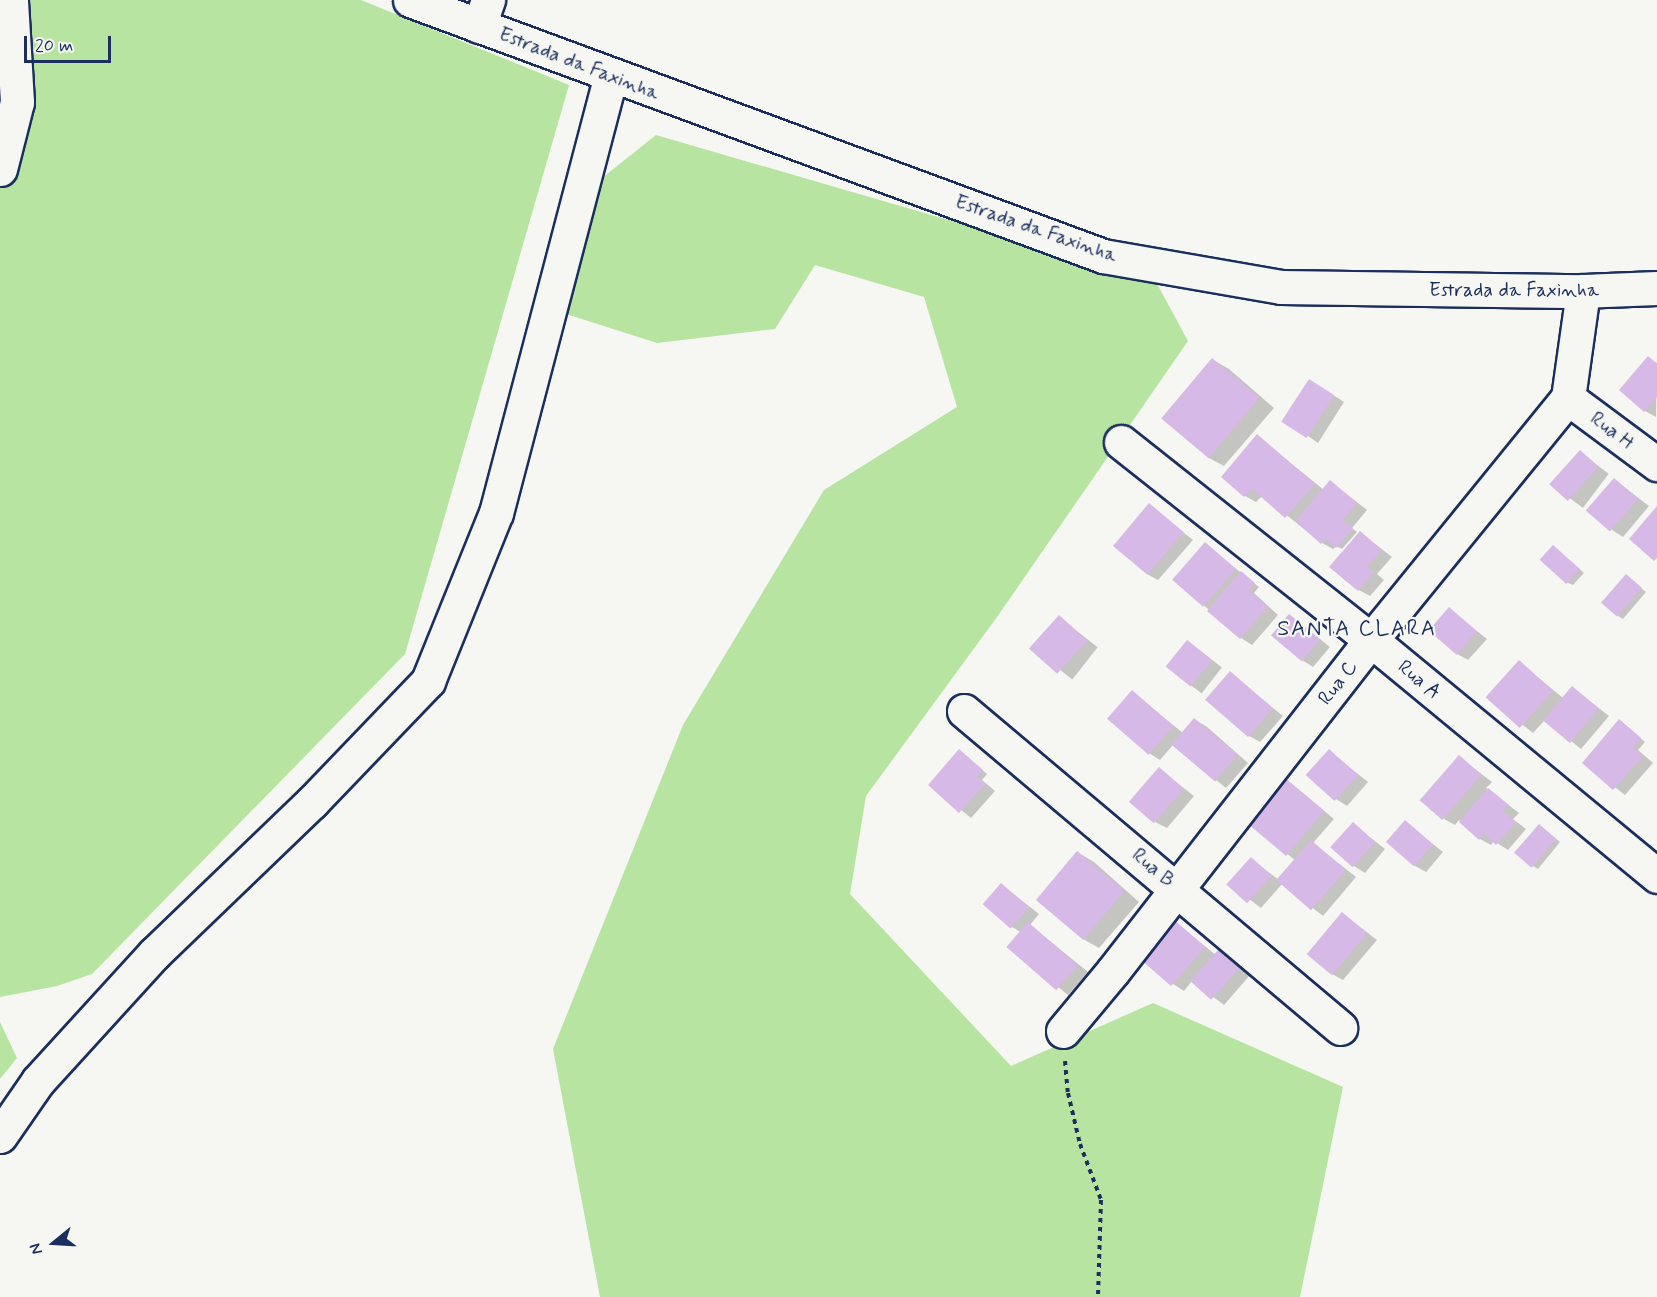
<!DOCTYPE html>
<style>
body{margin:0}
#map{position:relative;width:1657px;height:1297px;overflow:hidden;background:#f6f6f2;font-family:Mynerve,sans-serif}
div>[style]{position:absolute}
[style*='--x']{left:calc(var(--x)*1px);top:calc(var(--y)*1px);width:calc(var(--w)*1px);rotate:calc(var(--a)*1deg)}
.green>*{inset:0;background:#b8e4a1}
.shadow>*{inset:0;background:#0003;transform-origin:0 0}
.building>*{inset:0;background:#d6b9e7;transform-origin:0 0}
.path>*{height:4px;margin-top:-2px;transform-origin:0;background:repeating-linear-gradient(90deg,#1b2f5e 0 4.5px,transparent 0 9px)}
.roads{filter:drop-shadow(2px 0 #1b2f5e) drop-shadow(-2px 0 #1b2f5e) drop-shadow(0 2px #1b2f5e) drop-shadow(0 -2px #1b2f5e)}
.street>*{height:33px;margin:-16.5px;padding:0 16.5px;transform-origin:16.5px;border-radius:16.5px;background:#f6f6f2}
.secondary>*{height:33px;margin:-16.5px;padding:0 16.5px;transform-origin:16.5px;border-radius:16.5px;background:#f6f6f2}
span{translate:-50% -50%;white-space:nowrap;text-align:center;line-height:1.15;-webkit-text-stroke:4.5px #f6f6f2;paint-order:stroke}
.street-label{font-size:20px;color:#1b2f5e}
.quarter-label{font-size:22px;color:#1b2f5e;letter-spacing:1.5px}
.north{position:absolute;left:24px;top:1213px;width:60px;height:60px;-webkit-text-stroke:4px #f6f6f2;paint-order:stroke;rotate:252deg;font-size:16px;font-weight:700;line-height:24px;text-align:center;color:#1b2f5e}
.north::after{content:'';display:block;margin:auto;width:21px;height:27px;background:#1b2f5e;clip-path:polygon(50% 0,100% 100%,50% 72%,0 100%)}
.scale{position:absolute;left:24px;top:36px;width:87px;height:27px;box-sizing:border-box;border:3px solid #1b2f5e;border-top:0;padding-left:8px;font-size:18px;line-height:21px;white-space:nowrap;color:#1b2f5e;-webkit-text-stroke:4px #f6f6f2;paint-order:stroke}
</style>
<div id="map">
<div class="green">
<div style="clip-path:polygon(0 0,361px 0,569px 85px,405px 654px,92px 974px,57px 986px,0 997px)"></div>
<div style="clip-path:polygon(656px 135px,1155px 280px,1188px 341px,997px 617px,866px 796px,850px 894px,1011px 1066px,1153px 1003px,1343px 1087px,1300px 1297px,600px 1297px,553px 1049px,683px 725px,824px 490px,957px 407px,924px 297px,815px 265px,775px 329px,657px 343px,566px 314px,597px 182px)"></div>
<div style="clip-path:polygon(0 1022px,17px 1058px,0 1079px)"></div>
</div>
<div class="shadow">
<div style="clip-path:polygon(1648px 358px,1657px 363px,1656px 417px,1645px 411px)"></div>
<div style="clip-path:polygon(1213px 360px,1229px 369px,1274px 408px,1224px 466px,1207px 457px)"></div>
<div style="clip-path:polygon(1321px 387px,1344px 402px,1318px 443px,1308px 436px)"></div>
<div style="clip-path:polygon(1257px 436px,1324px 490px,1331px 482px,1367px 510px,1352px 528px,1357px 532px,1342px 549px,1336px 546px,1333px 549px,1322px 543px,1262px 496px,1256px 502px,1245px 496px,1223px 477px)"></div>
<div style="left:1580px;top:452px;width:36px;height:43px;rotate:37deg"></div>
<div style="clip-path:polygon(1615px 480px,1649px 506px,1623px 537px,1612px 530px)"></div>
<div style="clip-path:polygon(1149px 505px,1193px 540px,1158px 580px,1147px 574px)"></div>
<div style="clip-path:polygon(1361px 533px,1392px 557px,1377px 574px,1384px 580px,1370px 596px,1359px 590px)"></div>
<div style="clip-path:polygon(1205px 544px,1259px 587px,1254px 593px,1278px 615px,1252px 645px,1241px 638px,1175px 580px)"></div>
<div style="clip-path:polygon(1558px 550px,1584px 573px,1573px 585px,1568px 583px)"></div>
<div style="clip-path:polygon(1626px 576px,1646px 592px,1623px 619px,1618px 616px)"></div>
<div style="clip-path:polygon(1449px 609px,1487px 639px,1468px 660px,1457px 654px)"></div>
<div style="clip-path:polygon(1290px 615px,1330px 647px,1313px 667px,1302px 660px)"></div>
<div style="left:1059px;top:617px;width:49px;height:41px;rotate:38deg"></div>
<div style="left:1188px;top:641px;width:43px;height:33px;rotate:38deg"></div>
<div style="clip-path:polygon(1519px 662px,1563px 698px,1573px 688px,1609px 716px,1581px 749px,1545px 720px,1533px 733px,1489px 698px)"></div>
<div style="clip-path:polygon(1230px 673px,1283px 716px,1260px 742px,1249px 736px)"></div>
<div style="clip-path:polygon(1132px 692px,1183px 733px,1195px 720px,1206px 726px,1248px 763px,1226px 788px,1173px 745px,1160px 760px,1149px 753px)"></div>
<div style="clip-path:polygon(1624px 724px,1645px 742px,1638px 750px,1653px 763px,1625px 795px,1584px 763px)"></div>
<div style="clip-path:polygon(1329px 751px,1368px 782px,1347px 806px,1336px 799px)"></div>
<div style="clip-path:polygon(964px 754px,987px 774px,982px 780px,995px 791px,971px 818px,930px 785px)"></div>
<div style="clip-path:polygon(1459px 757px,1492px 782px,1486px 788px,1519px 813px,1513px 819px,1526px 829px,1508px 850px,1494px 841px,1491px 845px,1480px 839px,1459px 820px,1455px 825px,1444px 819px)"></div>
<div style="clip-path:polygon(1159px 769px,1194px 796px,1167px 828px,1155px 822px)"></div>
<div style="clip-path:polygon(1286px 779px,1334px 819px,1313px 843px,1356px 877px,1323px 916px,1282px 884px,1261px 908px,1229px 884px,1251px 859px,1279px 880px,1296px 861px,1249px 823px)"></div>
<div style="clip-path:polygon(1405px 822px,1443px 852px,1426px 872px,1415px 866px)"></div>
<div style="clip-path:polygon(1353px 824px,1385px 849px,1365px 873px,1354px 866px)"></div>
<div style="clip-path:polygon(1544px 829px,1560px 842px,1538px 869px,1533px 866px)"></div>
<div style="clip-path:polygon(1077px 852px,1094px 862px,1139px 902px,1099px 948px,1083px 939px)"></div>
<div style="clip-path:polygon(1002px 885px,1039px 914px,1030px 925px,1088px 972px,1068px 995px,1009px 947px,1022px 933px,1012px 927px)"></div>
<div style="clip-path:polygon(1343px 914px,1377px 940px,1343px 980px,1332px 974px)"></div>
<div style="clip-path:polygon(1172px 920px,1216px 955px,1219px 951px,1230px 957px,1250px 975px,1224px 1005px,1192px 981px,1184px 991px,1173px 984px)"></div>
</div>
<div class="building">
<div style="clip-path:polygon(1648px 356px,1657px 364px,1657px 397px,1644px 412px,1619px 390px)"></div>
<div style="left:1212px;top:358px;width:62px;height:79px;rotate:40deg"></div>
<div style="left:1309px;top:379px;width:30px;height:51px;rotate:33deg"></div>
<div style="clip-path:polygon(1257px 434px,1315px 484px,1285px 518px,1252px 489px,1244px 497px,1221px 477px)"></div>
<div style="left:1580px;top:450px;width:25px;height:46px;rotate:42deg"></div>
<div style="left:1614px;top:478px;width:32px;height:43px;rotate:41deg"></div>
<div style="clip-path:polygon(1330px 480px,1357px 503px,1343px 520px,1353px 528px,1336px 548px,1326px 539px,1321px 544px,1295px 521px)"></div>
<div style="left:1149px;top:503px;width:45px;height:56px;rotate:40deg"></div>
<div style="clip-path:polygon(1657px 506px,1657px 558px,1654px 561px,1629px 539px)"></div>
<div style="clip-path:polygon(1360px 531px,1382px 550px,1367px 567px,1374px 572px,1358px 591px,1329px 567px)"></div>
<div style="left:1205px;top:542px;width:41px;height:50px;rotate:41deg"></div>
<div style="left:1553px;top:545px;width:36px;height:20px;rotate:42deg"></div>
<div style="clip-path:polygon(1241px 571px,1255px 583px,1249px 591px,1268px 607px,1240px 639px,1207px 611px)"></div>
<div style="left:1626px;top:574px;width:21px;height:38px;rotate:41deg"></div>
<div style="left:1449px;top:607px;width:37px;height:31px;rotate:41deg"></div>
<div style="left:1289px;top:614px;width:40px;height:28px;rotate:40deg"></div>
<div style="left:1059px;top:615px;width:38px;height:45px;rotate:42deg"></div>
<div style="left:1187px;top:640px;width:32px;height:34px;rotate:39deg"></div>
<div style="left:1519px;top:660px;width:46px;height:50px;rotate:42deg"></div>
<div style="left:1230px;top:671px;width:57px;height:38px;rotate:41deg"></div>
<div style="left:1572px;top:686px;width:35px;height:45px;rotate:40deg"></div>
<div style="left:1132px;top:690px;width:55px;height:38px;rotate:41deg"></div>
<div style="left:1194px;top:718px;width:57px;height:35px;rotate:40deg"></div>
<div style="clip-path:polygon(1619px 719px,1641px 738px,1633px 748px,1643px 756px,1613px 790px,1582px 763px)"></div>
<div style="clip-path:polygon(959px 749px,983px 770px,977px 777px,985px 784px,959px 813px,928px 785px)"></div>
<div style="left:1329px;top:749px;width:39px;height:35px;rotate:42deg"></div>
<div style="left:1459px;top:755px;width:30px;height:60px;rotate:41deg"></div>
<div style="left:1159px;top:767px;width:33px;height:46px;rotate:41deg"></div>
<div style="left:1285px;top:778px;width:51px;height:59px;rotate:40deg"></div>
<div style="clip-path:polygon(1488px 788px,1509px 805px,1503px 811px,1516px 822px,1496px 845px,1484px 834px,1479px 840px,1459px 822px)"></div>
<div style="left:1405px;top:820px;width:37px;height:29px;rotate:41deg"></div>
<div style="left:1353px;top:822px;width:30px;height:34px;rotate:42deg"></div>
<div style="left:1539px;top:824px;width:23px;height:38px;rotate:41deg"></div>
<div style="left:1311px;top:840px;width:46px;height:53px;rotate:41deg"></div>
<div style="left:1077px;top:851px;width:62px;height:64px;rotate:40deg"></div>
<div style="left:1251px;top:857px;width:28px;height:37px;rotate:42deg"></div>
<div style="left:1001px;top:883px;width:37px;height:28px;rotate:41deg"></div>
<div style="left:1342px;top:912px;width:33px;height:55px;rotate:40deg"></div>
<div style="left:1172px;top:918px;width:44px;height:52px;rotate:41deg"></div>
<div style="left:1028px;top:922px;width:66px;height:33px;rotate:41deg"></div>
<div style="left:1219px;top:949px;width:28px;height:43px;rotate:42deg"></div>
</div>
<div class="path">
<div style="--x:1065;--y:1061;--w:32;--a:85"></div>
<div style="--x:1068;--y:1093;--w:52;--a:76.8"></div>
<div style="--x:1080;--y:1144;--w:60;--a:69.4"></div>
<div style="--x:1101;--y:1200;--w:97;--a:91.8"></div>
</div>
<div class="roads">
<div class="street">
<div style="--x:479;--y:26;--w:28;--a:-71"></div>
<div style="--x:0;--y:169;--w:69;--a:-75.8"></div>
<div style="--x:17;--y:102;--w:102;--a:-93.4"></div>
<div style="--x:1568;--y:398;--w:111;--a:36.6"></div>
<div style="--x:1121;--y:442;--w:319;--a:38.4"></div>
<div style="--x:1371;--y:640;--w:371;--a:39.5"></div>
<div style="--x:964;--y:711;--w:492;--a:40.1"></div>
<div style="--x:1063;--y:1031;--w:78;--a:-50.2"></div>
<div style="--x:1113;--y:971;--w:420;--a:-52.1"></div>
<div style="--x:1371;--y:640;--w:312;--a:-50.9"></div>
<div style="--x:1568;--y:398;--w:108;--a:-82"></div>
<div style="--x:0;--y:1136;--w:67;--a:-55.4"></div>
<div style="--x:38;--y:1081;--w:173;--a:-47.6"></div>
<div style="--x:155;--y:953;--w:218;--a:-43.9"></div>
<div style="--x:312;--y:802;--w:168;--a:-46.2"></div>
<div style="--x:428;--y:681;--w:181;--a:-68"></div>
<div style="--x:496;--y:513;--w:452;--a:-75.3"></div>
</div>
<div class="secondary">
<div style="--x:410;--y:0;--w:739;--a:20.27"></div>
<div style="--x:1103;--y:256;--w:181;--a:9.9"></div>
<div style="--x:1281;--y:287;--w:302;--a:0.8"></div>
<div style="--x:1583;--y:291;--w:74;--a:-2.3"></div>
</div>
</div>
<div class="street-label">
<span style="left:579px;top:64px;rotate:21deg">Estrada da Faxinha</span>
<span style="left:1036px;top:229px;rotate:19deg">Estrada da Faxinha</span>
<span style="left:1514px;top:290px">Estrada da Faxinha</span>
<span style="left:1612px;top:431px;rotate:37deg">Rua H</span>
<span style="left:1419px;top:680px;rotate:40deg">Rua A</span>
<span style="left:1338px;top:683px;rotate:-52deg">Rua C</span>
<span style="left:1153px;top:868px;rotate:40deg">Rua B</span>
</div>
<div class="quarter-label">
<span style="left:1357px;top:630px">SANTA CLARA</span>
</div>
<div class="north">N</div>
<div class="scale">20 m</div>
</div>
